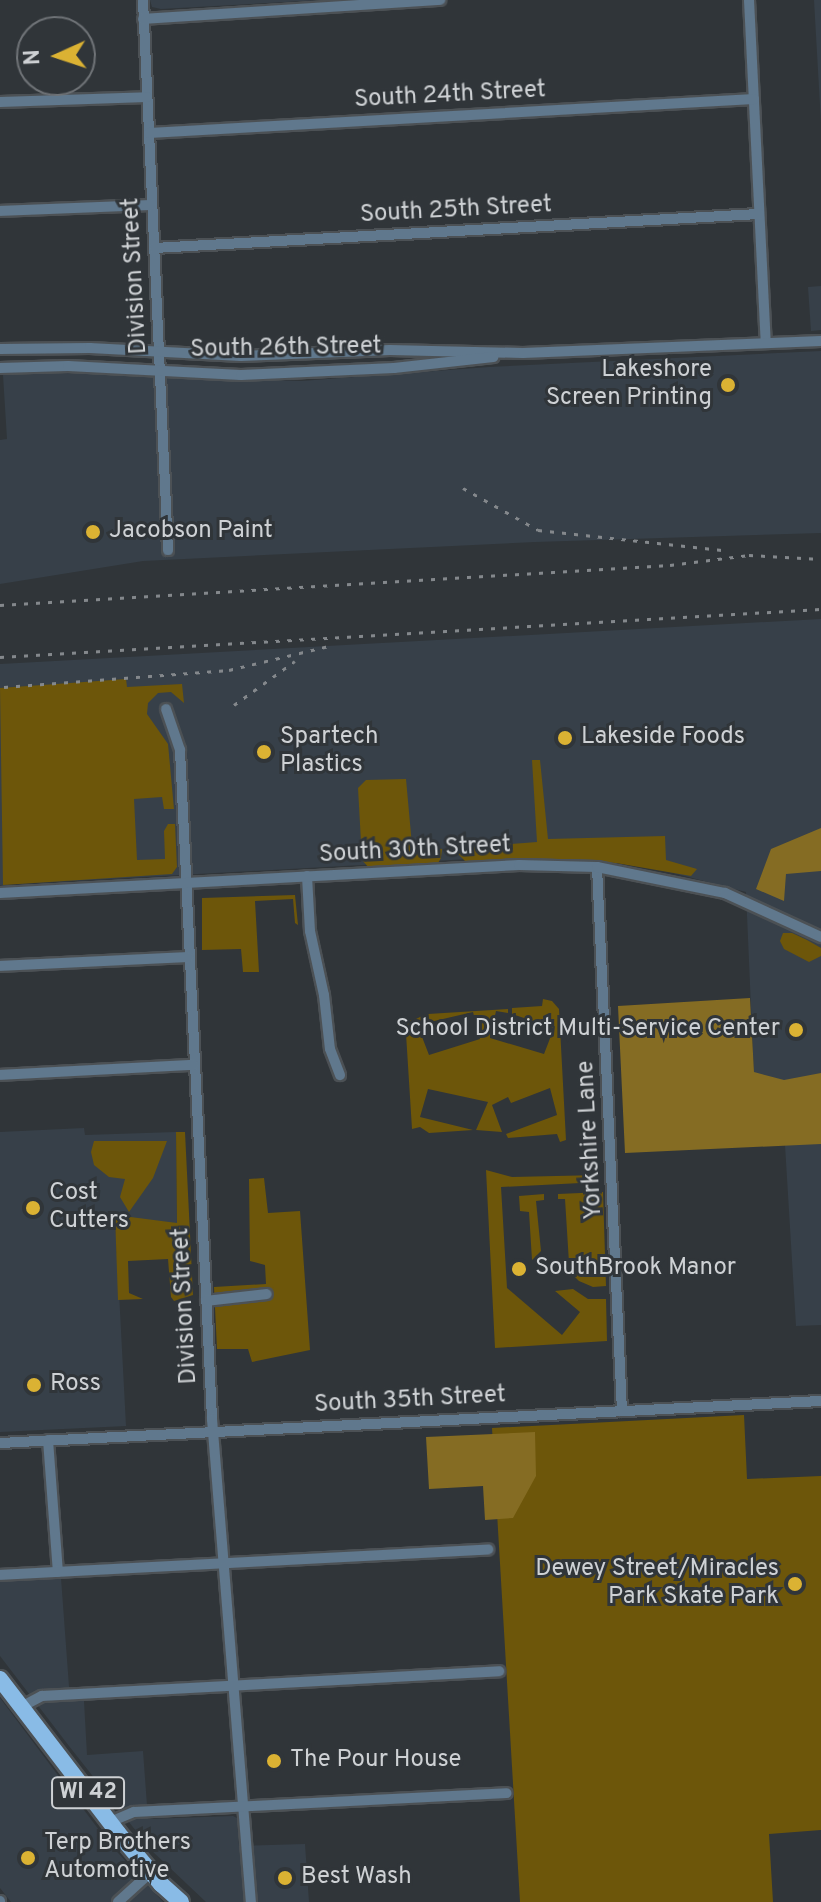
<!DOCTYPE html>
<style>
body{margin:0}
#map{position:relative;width:821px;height:1902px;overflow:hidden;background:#303539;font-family:Overpass,sans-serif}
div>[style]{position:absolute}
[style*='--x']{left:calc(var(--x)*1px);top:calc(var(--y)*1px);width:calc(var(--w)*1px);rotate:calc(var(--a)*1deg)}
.built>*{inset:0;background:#374049}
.green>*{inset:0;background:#6d560a}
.forest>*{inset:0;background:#856c23}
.roads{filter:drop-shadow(2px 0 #4c5155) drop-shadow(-2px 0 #4c5155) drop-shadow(0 2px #4c5155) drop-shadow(0 -2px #4c5155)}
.minor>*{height:10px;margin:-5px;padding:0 5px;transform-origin:5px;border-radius:5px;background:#60788d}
.primary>*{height:16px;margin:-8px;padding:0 8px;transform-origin:8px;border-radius:8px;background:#89bbe6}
.rail>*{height:3px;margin-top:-1.5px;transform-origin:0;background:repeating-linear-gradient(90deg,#84888c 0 4px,transparent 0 12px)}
.dots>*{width:22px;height:22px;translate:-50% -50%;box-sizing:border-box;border:4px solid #303539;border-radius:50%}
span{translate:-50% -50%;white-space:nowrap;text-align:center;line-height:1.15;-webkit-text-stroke:6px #303539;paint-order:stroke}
.shield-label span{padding:2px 6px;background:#303539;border:2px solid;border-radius:6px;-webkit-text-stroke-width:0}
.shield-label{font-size:22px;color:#ced1d4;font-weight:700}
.street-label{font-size:24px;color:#ced1d4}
.poi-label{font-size:24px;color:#ced1d4}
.right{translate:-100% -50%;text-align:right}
.left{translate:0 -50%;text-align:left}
.north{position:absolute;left:16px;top:16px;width:80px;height:80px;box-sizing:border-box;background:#303539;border:2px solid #6f7377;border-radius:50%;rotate:267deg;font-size:22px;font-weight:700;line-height:32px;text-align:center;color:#ced1d4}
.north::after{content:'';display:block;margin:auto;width:28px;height:36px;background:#dbb233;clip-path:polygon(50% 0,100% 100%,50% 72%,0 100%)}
</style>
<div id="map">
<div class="built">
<div style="clip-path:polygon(150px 0,322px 0,161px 9px,152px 7px)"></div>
<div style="clip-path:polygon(814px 0,821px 0,821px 123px)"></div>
<div style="clip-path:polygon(821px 286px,821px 330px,811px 331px,808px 287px)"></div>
<div style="clip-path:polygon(821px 351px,821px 533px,535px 542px,143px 561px,0 584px,0 440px,7px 439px,3px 375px,66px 373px,301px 381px,489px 367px)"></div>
<div style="clip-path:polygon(821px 619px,821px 1325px,796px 1326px,785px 1145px,757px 1145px,746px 892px,635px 863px,522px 856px,0 885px,0 664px)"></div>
<div style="clip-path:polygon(84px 1128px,85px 1135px,176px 1132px,177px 1224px,115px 1216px,126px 1426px,0 1432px,0 1132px)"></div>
<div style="clip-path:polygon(61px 1578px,70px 1700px,84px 1701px,87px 1755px,143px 1751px,148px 1819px,233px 1816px,237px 1818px,239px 1846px,305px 1844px,309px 1902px,206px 1902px,151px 1850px,69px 1746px,0 1656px,0 1581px)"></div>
<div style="clip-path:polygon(0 1698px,108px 1842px,163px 1902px,11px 1902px,0 1888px)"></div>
</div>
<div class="green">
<div style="clip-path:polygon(126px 679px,127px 687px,182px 684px,184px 703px,171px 692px,158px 693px,148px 703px,147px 714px,168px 744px,174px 809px,164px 809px,162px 797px,134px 799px,137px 860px,165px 859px,164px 831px,168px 824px,175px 824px,177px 867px,172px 874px,3px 885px,0 688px)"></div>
<div style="clip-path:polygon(532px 760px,540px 760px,548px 839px,665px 836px,666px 860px,697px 869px,691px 876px,616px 863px,511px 859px,466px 862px,458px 854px,458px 848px,537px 842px)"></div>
<div style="clip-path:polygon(406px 779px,412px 845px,442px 849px,441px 858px,438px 863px,369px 868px,362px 860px,358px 788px,366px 780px)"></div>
<div style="clip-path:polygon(295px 895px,298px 925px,295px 923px,293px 899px,255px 901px,259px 972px,243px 972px,241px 949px,202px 950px,202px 898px)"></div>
<div style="clip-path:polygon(783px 933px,792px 933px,807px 940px,821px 948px,821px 956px,809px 962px,784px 949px,780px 941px)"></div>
<div style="clip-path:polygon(543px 999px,552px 1001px,559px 1009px,566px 1140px,560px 1142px,557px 1134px,508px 1138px,506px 1134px,557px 1115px,550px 1088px,511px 1103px,508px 1097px,492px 1105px,502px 1132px,476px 1130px,488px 1102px,428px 1089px,420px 1117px,473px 1130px,429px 1133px,420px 1127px,412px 1129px,405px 1018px,412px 1021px,426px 1014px,428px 1023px,419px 1029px,429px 1055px,480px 1039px,473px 1012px,430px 1022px,428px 1014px,508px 1009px,508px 1013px,496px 1011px,490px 1038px,544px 1054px,554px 1028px,512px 1014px,512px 1008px,542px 1006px)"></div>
<div style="clip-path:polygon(176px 1132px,185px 1132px,193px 1295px,174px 1301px,171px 1297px,168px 1259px,128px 1261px,129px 1293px,143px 1299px,118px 1300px,115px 1215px,177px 1223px)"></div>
<div style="clip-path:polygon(94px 1141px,167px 1141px,153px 1178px,129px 1212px,120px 1197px,125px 1179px,109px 1177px,94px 1165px,91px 1152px)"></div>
<div style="clip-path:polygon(486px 1170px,512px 1177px,600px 1175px,600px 1182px,501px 1187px,507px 1288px,562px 1335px,580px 1312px,555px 1291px,573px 1289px,588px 1299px,606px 1299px,607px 1341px,495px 1348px)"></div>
<div style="clip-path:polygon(264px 1178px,268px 1213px,300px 1211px,310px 1350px,252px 1362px,248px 1349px,217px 1349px,214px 1287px,266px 1284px,265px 1265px,250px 1261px,249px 1179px)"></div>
<div style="clip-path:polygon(603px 1192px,606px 1286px,593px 1287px,579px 1281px,564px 1266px,569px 1263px,565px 1199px,558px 1199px,558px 1194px)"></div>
<div style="clip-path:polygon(544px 1194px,544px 1200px,536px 1201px,541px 1251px,532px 1260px,529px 1212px,520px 1211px,519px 1196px)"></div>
<div style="clip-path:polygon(744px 1415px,747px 1479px,821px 1476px,821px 1830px,769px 1834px,773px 1902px,520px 1902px,492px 1428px)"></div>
</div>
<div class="forest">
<div style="clip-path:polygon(821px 828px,821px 871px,786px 874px,784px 901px,756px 889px,771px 849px)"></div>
<div style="clip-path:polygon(750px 998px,754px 1072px,784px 1080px,821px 1073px,821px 1144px,625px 1153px,618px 1006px)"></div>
<div style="clip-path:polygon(535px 1432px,536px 1476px,513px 1518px,485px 1520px,483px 1486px,429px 1489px,426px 1437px)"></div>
</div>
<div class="roads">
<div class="minor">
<div style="--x:143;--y:0;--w:551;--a:87.4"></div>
<div style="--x:749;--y:0;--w:343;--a:87.2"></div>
<div style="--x:143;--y:19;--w:298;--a:-3.7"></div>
<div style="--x:0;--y:102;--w:147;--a:-1.9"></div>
<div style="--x:149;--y:133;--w:606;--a:-3.22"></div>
<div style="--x:0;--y:211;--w:152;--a:-2.3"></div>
<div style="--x:154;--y:248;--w:606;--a:-3.22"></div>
<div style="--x:0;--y:349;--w:90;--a:-0.6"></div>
<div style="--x:90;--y:348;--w:151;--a:3"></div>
<div style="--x:241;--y:356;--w:149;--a:-2.3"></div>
<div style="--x:390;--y:350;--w:133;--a:1.3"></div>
<div style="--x:523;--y:353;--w:298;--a:-2.3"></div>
<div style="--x:0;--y:368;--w:68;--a:-1.7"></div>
<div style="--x:68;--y:366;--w:173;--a:3"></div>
<div style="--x:241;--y:375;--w:153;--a:-2.6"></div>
<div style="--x:394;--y:368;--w:100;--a:-6.3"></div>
<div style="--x:166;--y:709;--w:43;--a:71.1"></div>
<div style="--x:180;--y:750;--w:670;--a:87.26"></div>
<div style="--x:212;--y:1419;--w:485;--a:85.4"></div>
<div style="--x:597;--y:867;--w:545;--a:87.37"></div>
<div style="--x:307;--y:876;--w:55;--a:86.9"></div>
<div style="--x:310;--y:931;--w:66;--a:77.7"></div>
<div style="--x:324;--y:995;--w:54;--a:83.7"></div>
<div style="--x:330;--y:1049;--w:28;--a:69"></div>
<div style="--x:0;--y:893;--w:520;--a:-3.09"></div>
<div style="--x:519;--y:865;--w:78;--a:1.5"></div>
<div style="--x:597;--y:867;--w:131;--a:11.5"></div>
<div style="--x:725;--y:893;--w:106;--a:24.6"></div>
<div style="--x:0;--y:966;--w:189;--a:-2.7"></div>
<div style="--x:0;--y:1075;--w:194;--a:-3"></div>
<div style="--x:206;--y:1301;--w:61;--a:-6.5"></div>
<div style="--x:48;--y:1440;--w:132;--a:85.7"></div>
<div style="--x:0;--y:1443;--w:822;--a:-2.93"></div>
<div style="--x:0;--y:1575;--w:489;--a:-3"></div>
<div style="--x:21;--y:1707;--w:24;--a:-28"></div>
<div style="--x:42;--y:1696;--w:458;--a:-3.1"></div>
<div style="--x:110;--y:1822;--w:26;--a:-23"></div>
<div style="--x:134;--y:1812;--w:373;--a:-2.9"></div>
<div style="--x:0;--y:1901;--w:1;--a:90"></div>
<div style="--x:118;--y:1902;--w:45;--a:-42.3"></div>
</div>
<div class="primary">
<div style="--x:0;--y:1679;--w:194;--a:52.5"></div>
<div style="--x:118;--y:1833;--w:67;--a:49.9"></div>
<div style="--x:161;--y:1884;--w:27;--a:42"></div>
</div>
</div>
<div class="rail">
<div style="--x:463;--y:488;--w:86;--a:29.2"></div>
<div style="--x:538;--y:530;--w:185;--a:6.2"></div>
<div style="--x:0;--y:605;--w:671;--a:-3.42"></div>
<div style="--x:670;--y:565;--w:80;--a:-7.2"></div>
<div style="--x:749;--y:555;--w:72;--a:3.2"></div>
<div style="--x:0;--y:657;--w:822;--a:-3.35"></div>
<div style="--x:4;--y:687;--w:226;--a:-4.3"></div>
<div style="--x:229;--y:670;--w:107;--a:-13.5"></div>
<div style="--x:234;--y:705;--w:75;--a:-35.8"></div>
</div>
<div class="dots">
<div style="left:728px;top:385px;background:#dbb233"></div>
<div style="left:93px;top:532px;background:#dbb233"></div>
<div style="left:565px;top:738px;background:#dbb233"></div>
<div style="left:264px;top:752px;background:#dbb233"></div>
<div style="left:796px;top:1030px;background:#dbb233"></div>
<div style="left:33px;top:1208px;background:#dbb233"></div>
<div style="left:519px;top:1269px;background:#dbb233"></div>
<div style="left:34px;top:1385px;background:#dbb233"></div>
<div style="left:795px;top:1584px;background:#dbb233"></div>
<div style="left:274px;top:1761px;background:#dbb233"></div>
<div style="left:28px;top:1858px;background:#dbb233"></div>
<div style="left:285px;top:1878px;background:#dbb233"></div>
</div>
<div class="shield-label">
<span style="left:88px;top:1793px">WI 42</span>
</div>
<div class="street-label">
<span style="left:450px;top:96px;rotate:-3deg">South 24th Street</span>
<span style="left:456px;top:211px;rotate:-3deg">South 25th Street</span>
<span style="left:136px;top:276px;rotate:-93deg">Division Street</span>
<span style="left:286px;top:349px;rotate:-1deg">South 26th Street</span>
<span style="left:415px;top:851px;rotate:-3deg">South 30th Street</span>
<span style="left:591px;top:1140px;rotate:-93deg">Yorkshire Lane</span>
<span style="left:186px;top:1306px;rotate:-93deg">Division Street</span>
<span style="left:410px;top:1401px;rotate:-3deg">South 35th Street</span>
</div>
<div class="poi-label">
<span class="right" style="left:712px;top:385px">Lakeshore<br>Screen Printing</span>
<span class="left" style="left:109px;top:532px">Jacobson Paint</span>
<span class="left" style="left:280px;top:752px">Spartech<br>Plastics</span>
<span class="left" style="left:581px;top:738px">Lakeside Foods</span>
<span class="right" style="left:780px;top:1030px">School District Multi-Service Center</span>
<span class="left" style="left:49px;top:1208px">Cost<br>Cutters</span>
<span class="left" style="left:535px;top:1269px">SouthBrook Manor</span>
<span class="left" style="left:50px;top:1385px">Ross</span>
<span class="right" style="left:779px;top:1584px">Dewey Street/Miracles<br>Park Skate Park</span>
<span class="left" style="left:290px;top:1761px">The Pour House</span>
<span class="left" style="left:44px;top:1858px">Terp Brothers<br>Automotive</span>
<span class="left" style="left:301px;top:1878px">Best Wash</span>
</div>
<div class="north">N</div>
</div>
